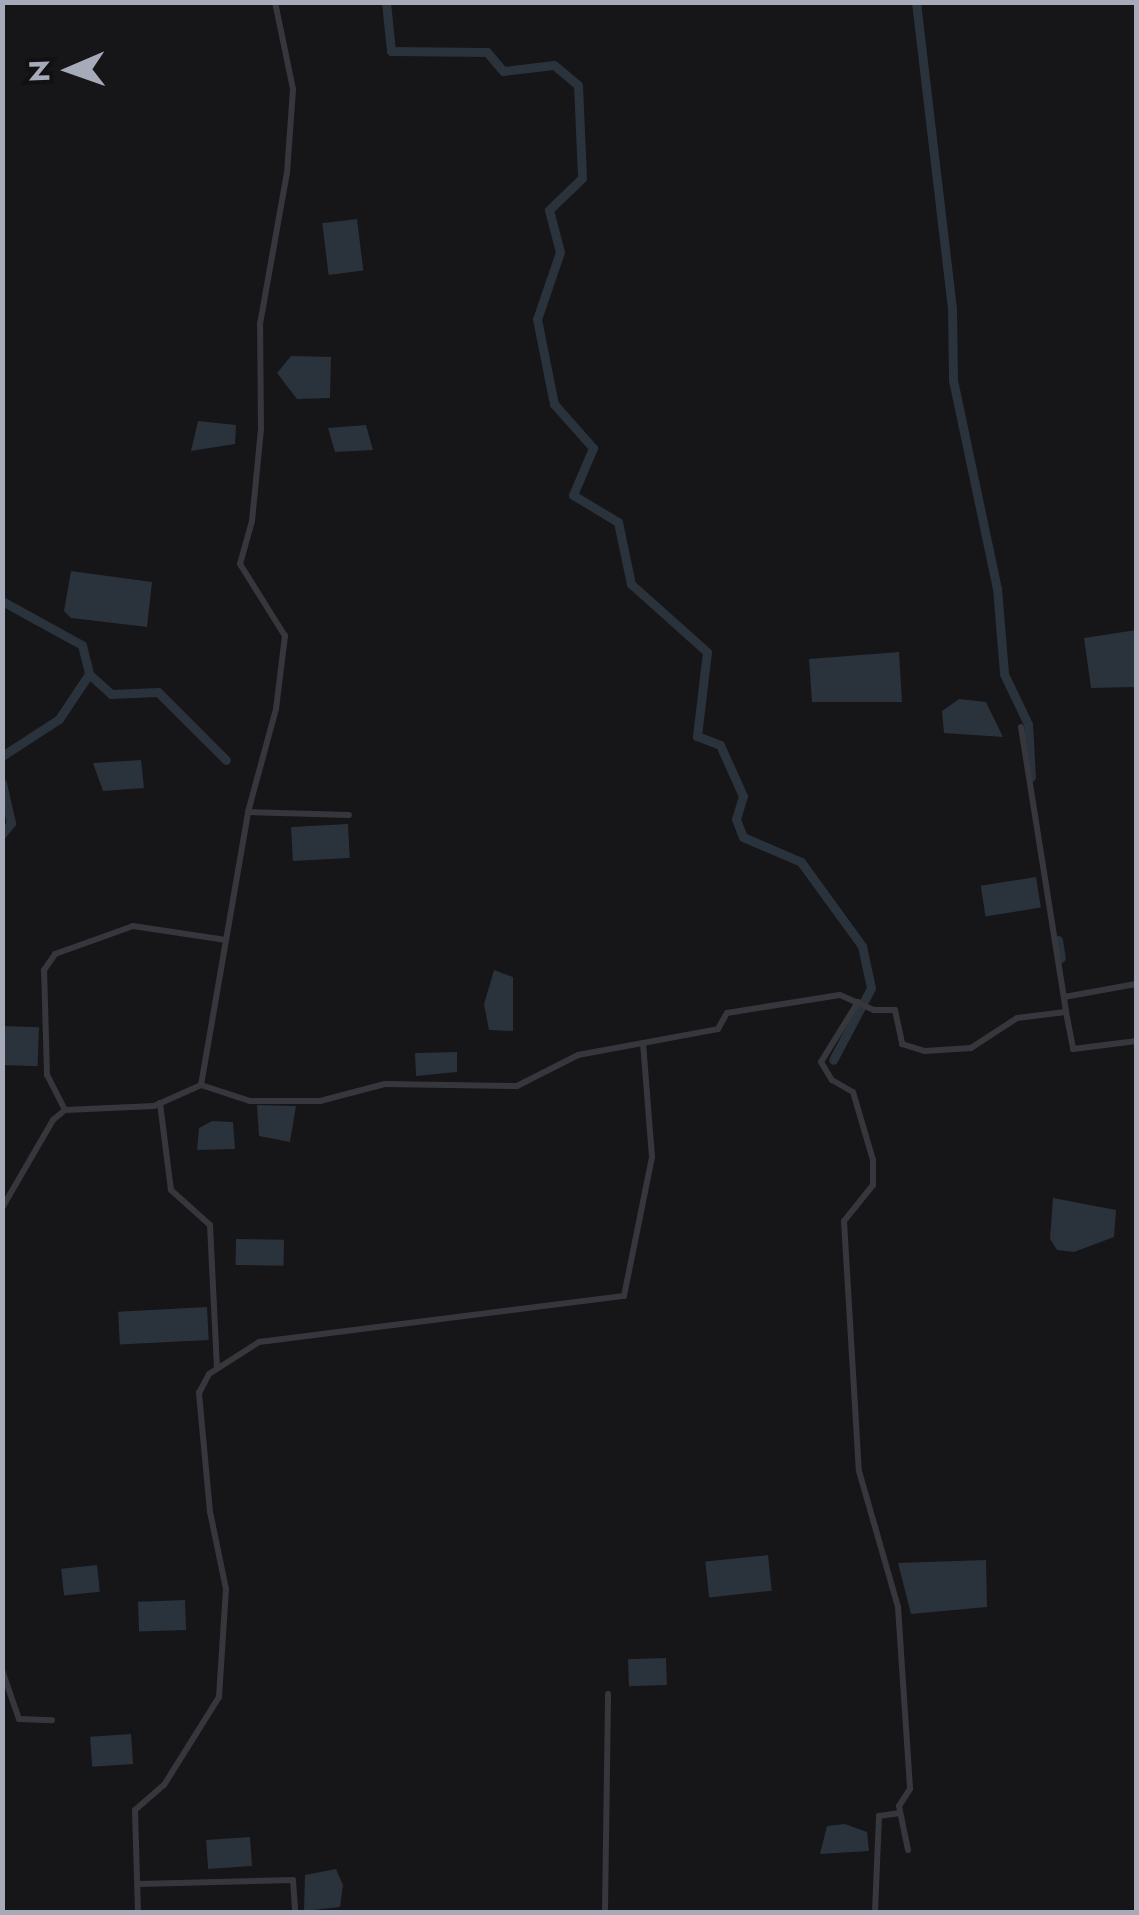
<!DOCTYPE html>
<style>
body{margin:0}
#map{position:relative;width:1139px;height:1915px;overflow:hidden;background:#161517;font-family:Jost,sans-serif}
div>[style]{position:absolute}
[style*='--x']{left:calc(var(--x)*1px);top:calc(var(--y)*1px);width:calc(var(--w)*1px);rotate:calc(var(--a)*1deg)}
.water>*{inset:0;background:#2a323c;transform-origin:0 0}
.canal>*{height:9px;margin:-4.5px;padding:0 4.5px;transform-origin:4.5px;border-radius:4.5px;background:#2a323c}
.street>*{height:6px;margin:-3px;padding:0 3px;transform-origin:3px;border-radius:3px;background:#36363d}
span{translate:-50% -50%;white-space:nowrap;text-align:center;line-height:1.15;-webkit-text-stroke:10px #111012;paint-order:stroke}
.frame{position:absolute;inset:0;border:5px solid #a6aab9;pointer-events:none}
.north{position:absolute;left:20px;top:20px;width:100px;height:100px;-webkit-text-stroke:8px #111012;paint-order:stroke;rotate:268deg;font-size:28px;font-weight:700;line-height:40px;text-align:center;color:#a6aab9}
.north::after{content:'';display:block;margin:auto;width:35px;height:45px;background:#a6aab9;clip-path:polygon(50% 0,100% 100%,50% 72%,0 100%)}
</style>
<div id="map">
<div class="water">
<div style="left:357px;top:219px;width:52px;height:35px;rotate:83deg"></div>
<div style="clip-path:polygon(291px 356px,331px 357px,330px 398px,297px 399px,277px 373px)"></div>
<div style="clip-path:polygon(198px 421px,236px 425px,235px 444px,191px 451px)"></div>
<div style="clip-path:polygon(366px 425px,373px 450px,335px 452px,328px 428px)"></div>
<div style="clip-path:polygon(71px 571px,152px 582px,147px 627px,71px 618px,64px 611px)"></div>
<div style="clip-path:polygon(1136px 630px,1136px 687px,1091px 688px,1084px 638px)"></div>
<div style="clip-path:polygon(899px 652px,902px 702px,812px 702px,809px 659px)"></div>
<div style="clip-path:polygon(959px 699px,986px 702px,1003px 737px,944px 733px,942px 711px)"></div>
<div style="clip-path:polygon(141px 760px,144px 788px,103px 791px,93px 763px)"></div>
<div style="left:348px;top:824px;width:34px;height:57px;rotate:87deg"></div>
<div style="left:1036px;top:877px;width:31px;height:56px;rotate:81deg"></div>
<div style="clip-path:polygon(494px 970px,513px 977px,513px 1031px,489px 1030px,484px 1004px)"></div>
<div style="left:3px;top:1026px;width:36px;height:39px;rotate:2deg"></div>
<div style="clip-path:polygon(457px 1052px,457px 1072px,416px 1076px,415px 1053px)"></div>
<div style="clip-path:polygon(257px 1105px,296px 1106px,290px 1142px,259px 1136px)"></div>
<div style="clip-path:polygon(212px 1121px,233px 1122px,235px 1149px,197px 1150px,199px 1128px)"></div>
<div style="clip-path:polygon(1053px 1198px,1116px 1210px,1114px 1237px,1074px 1252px,1057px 1250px,1050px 1239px)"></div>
<div style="left:236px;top:1239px;width:48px;height:26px;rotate:1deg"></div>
<div style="left:207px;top:1307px;width:33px;height:89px;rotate:87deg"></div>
<div style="left:768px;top:1555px;width:36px;height:63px;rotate:84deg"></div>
<div style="clip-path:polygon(986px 1560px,987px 1607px,911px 1614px,898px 1563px)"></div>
<div style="left:97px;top:1565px;width:27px;height:36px;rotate:84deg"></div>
<div style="left:185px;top:1600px;width:30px;height:47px;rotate:88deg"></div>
<div style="left:666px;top:1658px;width:27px;height:38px;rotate:88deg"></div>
<div style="left:131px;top:1734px;width:30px;height:41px;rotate:86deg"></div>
<div style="clip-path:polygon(845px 1824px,867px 1832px,869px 1851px,820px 1854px,827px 1826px)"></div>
<div style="left:250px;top:1837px;width:29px;height:44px;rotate:86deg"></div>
<div style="clip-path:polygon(336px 1869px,343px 1885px,340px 1907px,304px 1911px,305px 1875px)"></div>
</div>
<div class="canal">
<div style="--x:386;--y:2;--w:49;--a:84.2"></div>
<div style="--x:391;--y:51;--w:96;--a:0.6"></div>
<div style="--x:487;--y:52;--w:25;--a:50"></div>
<div style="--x:503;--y:71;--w:51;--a:-6.7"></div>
<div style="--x:554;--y:65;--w:31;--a:40"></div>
<div style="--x:578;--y:85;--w:93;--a:87.5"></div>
<div style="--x:582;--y:178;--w:46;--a:135.9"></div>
<div style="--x:549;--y:210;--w:43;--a:75.3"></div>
<div style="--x:560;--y:252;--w:71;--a:108.9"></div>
<div style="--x:537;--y:319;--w:87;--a:78.7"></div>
<div style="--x:554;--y:404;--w:59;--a:48.4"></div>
<div style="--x:593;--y:448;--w:51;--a:113.1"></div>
<div style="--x:573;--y:495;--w:52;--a:31"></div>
<div style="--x:618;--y:522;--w:63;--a:78.2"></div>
<div style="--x:631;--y:584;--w:102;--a:41.8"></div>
<div style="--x:707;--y:652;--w:85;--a:96.8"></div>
<div style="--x:697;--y:736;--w:25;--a:21"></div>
<div style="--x:720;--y:745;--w:56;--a:65.7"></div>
<div style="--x:743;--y:796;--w:24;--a:107"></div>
<div style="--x:736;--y:819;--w:19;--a:69"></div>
<div style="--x:743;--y:837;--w:63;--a:23.3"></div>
<div style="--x:801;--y:862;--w:104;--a:54"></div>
<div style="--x:862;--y:946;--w:43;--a:77.9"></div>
<div style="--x:871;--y:988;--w:81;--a:117.8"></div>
<div style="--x:916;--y:2;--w:307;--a:83.3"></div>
<div style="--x:952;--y:307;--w:73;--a:89.2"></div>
<div style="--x:953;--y:380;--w:213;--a:78.1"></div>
<div style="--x:997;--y:588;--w:86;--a:85.3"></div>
<div style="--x:1004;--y:674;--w:55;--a:64.4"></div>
<div style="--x:1028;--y:724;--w:53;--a:86.8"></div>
<div style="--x:2;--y:601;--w:91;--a:28.8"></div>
<div style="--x:82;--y:645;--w:30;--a:76"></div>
<div style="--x:89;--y:674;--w:30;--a:42"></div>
<div style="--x:111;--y:694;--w:47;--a:-2.4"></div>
<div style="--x:158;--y:692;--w:96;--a:45"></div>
<div style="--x:2;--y:756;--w:68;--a:-33"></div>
<div style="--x:59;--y:719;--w:54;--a:-56.3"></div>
<div style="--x:2;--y:783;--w:41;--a:77.3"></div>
<div style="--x:11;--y:823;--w:14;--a:129"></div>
<div style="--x:1058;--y:940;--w:18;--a:81"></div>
</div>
<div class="street">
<div style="--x:1021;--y:727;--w:289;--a:81"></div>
<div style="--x:248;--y:812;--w:101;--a:1.7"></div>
<div style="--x:1064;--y:997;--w:73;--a:-10.2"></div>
<div style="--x:858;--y:1002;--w:70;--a:121.7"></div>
<div style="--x:821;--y:1062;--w:21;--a:59"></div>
<div style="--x:832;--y:1080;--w:24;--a:30"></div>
<div style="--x:853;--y:1092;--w:71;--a:73.6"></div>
<div style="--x:873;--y:1160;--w:25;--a:90"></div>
<div style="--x:873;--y:1185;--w:46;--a:128.9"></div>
<div style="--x:844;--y:1221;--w:250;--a:86.6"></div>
<div style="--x:859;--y:1471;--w:141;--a:74"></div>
<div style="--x:898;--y:1607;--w:182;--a:86.2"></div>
<div style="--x:910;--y:1789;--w:20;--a:123"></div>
<div style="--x:899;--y:1806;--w:45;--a:78.4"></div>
<div style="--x:201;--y:1085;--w:52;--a:18.1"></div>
<div style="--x:250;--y:1101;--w:70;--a:0"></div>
<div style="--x:320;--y:1101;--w:67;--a:-14.7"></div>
<div style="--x:385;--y:1084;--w:132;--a:0.9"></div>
<div style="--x:517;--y:1086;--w:68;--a:-26.9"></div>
<div style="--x:578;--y:1055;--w:142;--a:-10.5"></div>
<div style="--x:718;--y:1029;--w:18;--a:-61"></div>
<div style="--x:727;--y:1013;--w:114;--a:-9.1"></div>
<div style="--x:840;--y:995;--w:37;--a:24"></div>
<div style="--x:874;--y:1010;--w:21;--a:0"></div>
<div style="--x:895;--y:1010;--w:35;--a:78"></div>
<div style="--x:902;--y:1044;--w:24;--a:17"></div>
<div style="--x:925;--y:1051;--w:46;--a:-3.7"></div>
<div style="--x:971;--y:1048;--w:55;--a:-33.1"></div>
<div style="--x:1017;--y:1018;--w:49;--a:-7"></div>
<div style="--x:1066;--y:1012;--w:38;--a:79"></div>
<div style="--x:1073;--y:1049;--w:64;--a:-7.2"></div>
<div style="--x:160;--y:1103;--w:88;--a:82.8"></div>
<div style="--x:171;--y:1190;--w:52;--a:41.9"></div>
<div style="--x:210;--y:1225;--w:142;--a:87.2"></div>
<div style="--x:65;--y:1110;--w:39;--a:-117"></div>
<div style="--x:47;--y:1075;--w:105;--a:-91.6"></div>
<div style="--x:44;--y:970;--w:19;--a:-55"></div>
<div style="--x:55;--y:954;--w:83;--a:-19.7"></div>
<div style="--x:133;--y:926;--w:94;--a:8.6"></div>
<div style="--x:2;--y:1208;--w:102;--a:-59.9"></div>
<div style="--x:53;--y:1120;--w:16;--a:-40"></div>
<div style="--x:65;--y:1110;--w:89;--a:-2.6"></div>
<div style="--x:154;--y:1106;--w:51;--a:-24.1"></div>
<div style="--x:201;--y:1085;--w:277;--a:-80.2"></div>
<div style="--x:248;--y:812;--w:107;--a:-74.8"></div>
<div style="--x:276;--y:709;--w:74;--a:-83"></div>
<div style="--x:285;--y:636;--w:85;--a:-122"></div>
<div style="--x:240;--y:564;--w:45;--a:-74.4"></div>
<div style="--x:252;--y:521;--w:92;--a:-84.4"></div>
<div style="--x:261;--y:429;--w:105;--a:-90.5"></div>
<div style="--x:260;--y:324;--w:153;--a:-79.9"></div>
<div style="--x:287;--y:173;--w:84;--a:-85.9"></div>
<div style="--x:293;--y:89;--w:89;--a:-101.7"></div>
<div style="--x:2;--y:1670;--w:52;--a:70.9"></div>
<div style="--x:19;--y:1719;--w:33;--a:2"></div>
<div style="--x:138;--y:1884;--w:155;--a:-1.5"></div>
<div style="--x:293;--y:1880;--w:32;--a:86"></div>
<div style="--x:138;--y:1912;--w:102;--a:-91.7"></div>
<div style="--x:135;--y:1810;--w:38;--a:-41"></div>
<div style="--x:164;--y:1785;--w:104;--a:-58"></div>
<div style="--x:219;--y:1697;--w:108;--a:-86.3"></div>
<div style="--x:226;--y:1589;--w:79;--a:-101.7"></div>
<div style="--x:210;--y:1512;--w:120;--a:-95.3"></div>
<div style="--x:199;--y:1393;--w:21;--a:-62"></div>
<div style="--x:209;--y:1374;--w:59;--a:-32.6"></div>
<div style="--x:259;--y:1342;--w:368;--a:-7.2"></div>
<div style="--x:624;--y:1296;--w:142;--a:-78.6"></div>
<div style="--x:652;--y:1157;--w:114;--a:-94.5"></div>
<div style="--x:605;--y:1912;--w:218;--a:-89.2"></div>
<div style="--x:875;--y:1912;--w:96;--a:-87.6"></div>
<div style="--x:879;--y:1816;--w:21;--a:-8"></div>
</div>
<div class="frame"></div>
<div class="north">N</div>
</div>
